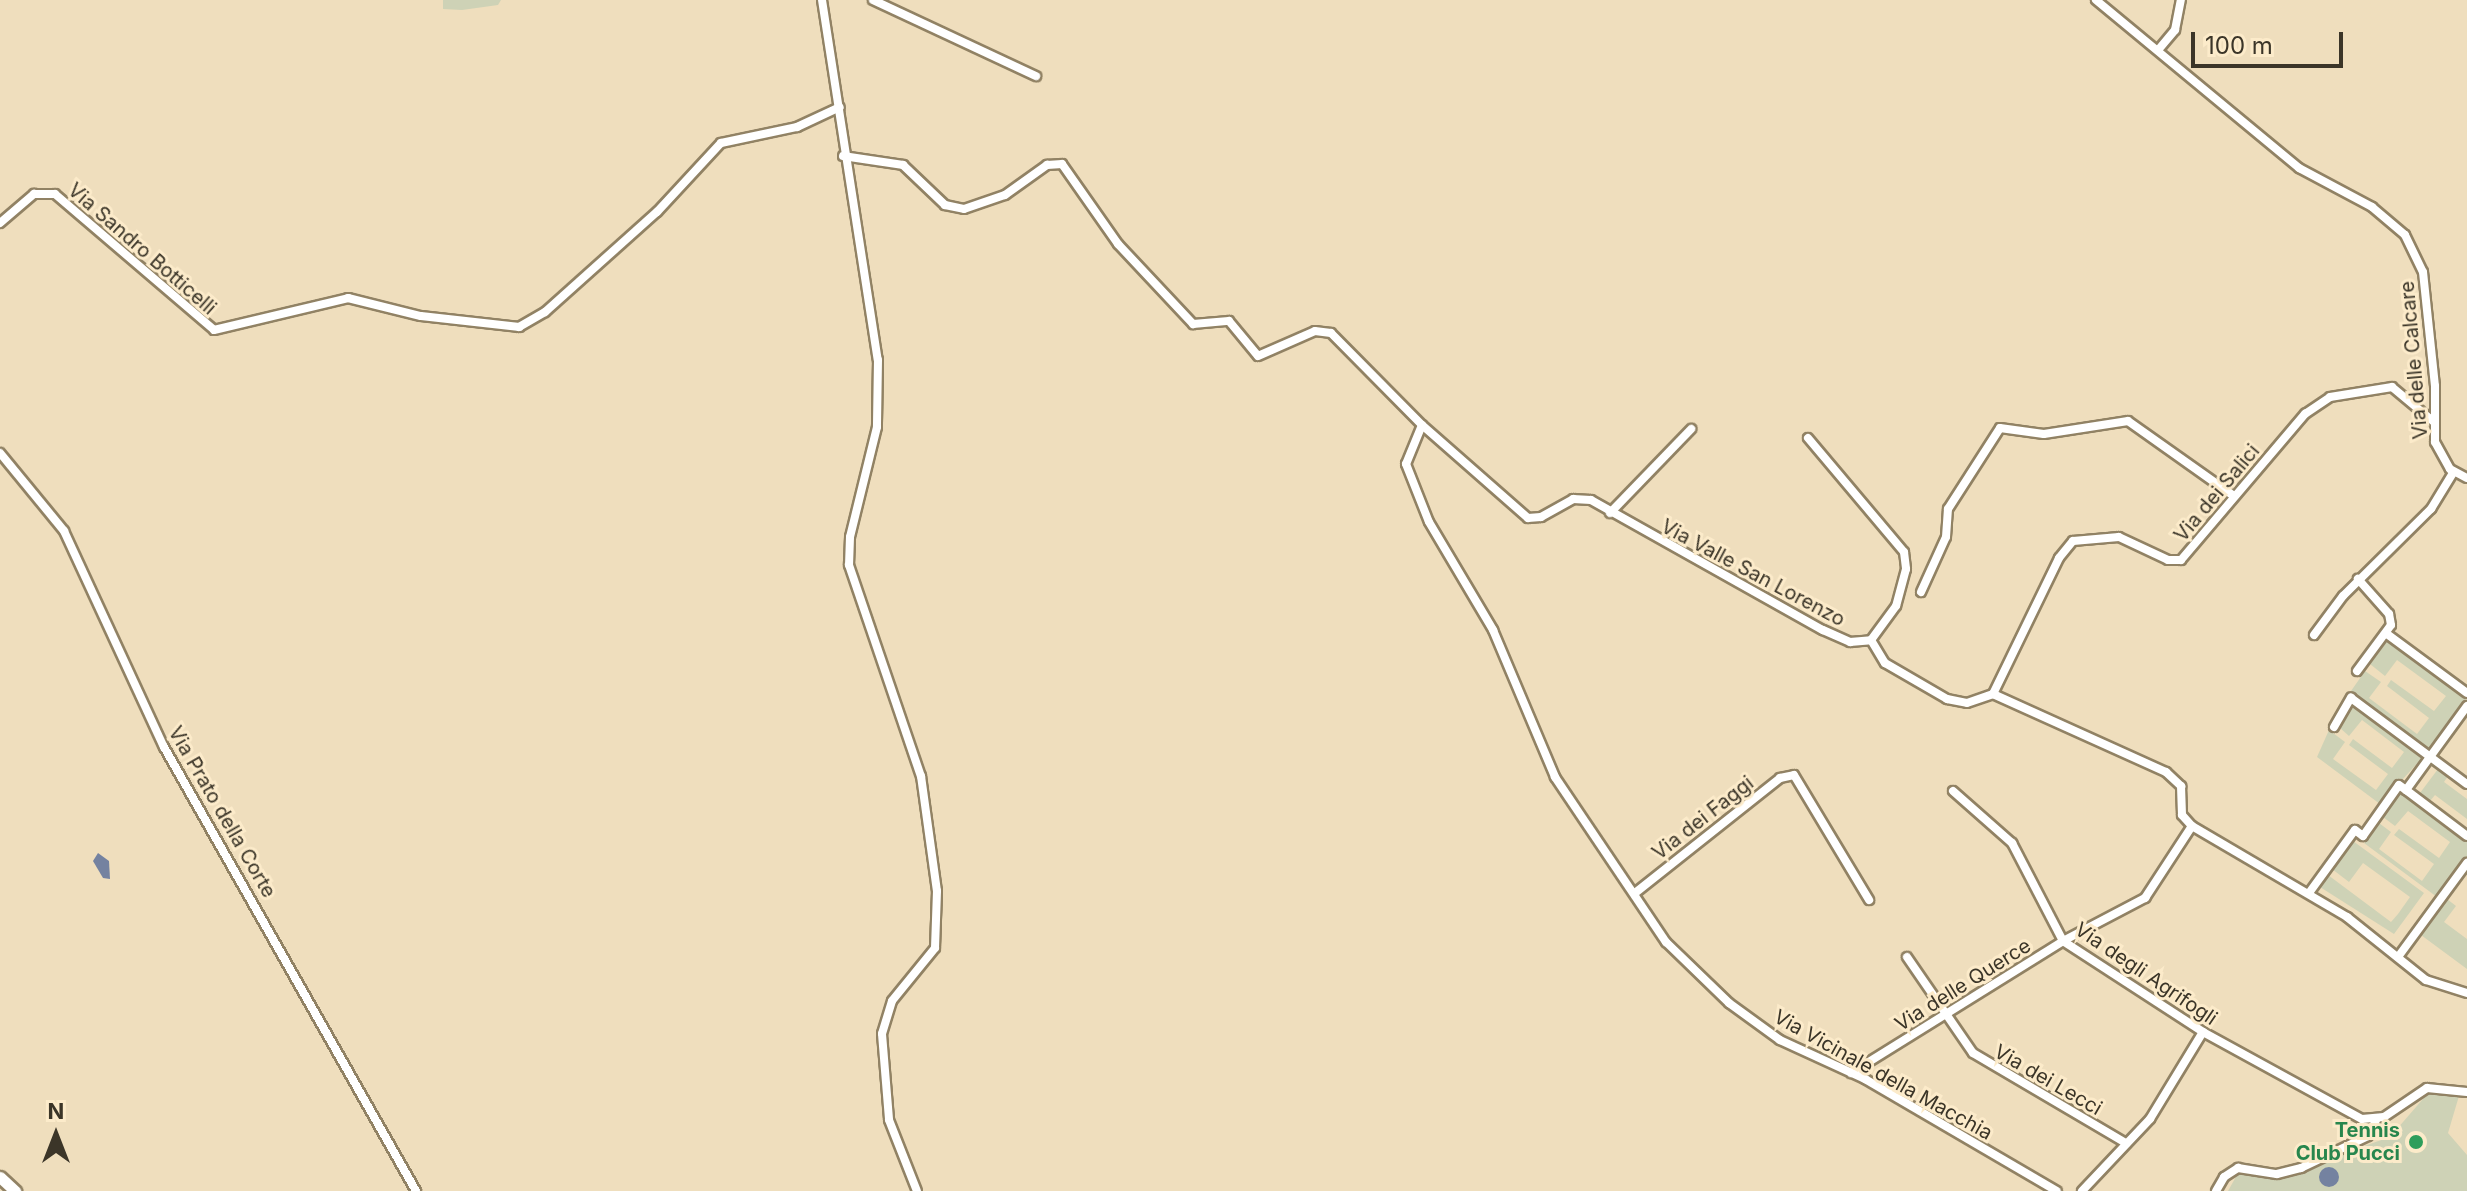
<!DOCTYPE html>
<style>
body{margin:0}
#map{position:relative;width:2467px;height:1191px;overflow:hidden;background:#efdebd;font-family:Inter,sans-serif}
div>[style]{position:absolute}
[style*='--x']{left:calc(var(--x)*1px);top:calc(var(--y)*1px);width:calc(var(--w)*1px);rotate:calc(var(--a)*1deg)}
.green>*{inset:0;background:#ced2b6}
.water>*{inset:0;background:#7482a0}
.round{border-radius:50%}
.roads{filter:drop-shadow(2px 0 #918264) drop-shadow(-2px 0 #918264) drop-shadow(0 2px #918264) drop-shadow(0 -2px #918264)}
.street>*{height:8px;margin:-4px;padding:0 4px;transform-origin:4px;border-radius:4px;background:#fff}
.secondary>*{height:11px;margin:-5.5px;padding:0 5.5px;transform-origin:5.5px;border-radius:5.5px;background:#fff}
.dots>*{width:22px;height:22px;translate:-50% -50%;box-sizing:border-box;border:4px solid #fcebca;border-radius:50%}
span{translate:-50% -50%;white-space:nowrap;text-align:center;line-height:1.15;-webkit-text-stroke:6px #fcebca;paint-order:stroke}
.street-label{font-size:20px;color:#3b3528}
.leisure-label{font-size:20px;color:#27864d;font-weight:700}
.right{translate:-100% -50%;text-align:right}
.north{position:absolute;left:16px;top:1095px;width:80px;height:80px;-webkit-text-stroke:6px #fcebca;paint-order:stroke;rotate:0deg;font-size:22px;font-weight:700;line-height:32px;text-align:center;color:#3b3528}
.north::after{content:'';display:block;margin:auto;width:28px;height:36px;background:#3b3528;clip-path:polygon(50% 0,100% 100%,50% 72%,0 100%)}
.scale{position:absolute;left:2191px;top:32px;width:152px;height:36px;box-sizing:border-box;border:4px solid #3b3528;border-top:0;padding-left:10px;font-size:24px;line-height:28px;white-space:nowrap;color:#3b3528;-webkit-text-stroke:6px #fcebca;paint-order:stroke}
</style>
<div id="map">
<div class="green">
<div style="clip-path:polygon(443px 0,501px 0,498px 5px,462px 10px,443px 9px)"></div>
<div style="clip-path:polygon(2388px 640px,2467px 698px,2429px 748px,2351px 691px,2365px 671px,2381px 682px,2369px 698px,2417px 734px,2429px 718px,2387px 686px,2391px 680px,2434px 711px,2446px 696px,2397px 660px,2385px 676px,2370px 664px)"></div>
<div style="clip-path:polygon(2353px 704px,2424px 756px,2380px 804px,2317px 757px,2329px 730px,2345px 742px,2333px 759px,2376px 790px,2388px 774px,2349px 745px,2353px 739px,2392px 768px,2404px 752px,2362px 720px,2349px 736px,2340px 728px)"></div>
<div style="clip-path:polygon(2438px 769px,2448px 776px,2444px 782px,2467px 799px,2467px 819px,2435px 795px,2430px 801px,2420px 793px)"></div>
<div style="clip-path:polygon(2401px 793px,2467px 842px,2467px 856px,2437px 897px,2364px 843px,2379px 823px,2391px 832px,2379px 849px,2422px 881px,2434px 864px,2394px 835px,2399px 829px,2439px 858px,2450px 842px,2408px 811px,2395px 826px,2383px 817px)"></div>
<div style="clip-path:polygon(2353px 841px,2424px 893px,2394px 934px,2320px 887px,2328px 875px,2391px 922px,2398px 914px,2410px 897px,2363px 863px,2349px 882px,2332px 869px)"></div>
<div style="clip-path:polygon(2447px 899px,2456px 906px,2444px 922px,2467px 939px,2467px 969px,2421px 935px)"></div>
<div style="clip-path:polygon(2429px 1092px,2459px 1096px,2448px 1133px,2467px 1155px,2467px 1191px,2228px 1191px,2238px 1173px,2272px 1178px,2390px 1137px)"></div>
</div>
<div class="water">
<div style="clip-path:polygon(98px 853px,109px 861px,110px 879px,103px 878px,93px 861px)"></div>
<div class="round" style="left:2319px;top:1167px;width:20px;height:20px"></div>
</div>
<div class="roads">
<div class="street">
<div style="--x:822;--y:0;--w:364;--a:81.2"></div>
<div style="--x:878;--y:360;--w:67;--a:90.9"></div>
<div style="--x:877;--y:427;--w:113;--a:103.8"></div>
<div style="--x:850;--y:537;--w:28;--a:92"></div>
<div style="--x:849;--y:565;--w:223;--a:71.2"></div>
<div style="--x:921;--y:776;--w:116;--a:82.1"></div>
<div style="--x:937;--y:891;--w:57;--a:92"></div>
<div style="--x:935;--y:948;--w:68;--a:129.1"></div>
<div style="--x:892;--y:1001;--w:34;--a:107"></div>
<div style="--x:882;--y:1034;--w:86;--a:85.3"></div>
<div style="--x:889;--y:1120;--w:76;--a:68.5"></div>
<div style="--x:873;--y:0;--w:180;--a:25"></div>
<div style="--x:2096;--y:0;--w:264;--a:39.6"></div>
<div style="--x:2299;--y:168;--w:83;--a:28.1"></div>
<div style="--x:2372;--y:207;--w:43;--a:40.3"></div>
<div style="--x:2405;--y:235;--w:41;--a:64.1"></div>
<div style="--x:2423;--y:272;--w:115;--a:84"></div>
<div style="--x:2435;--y:386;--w:56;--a:90"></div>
<div style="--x:2435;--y:442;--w:31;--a:61"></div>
<div style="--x:2450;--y:469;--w:19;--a:28"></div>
<div style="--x:2159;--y:49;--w:25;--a:-50"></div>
<div style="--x:2175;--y:30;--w:31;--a:-79"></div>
<div style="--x:843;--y:156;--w:61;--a:8.5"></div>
<div style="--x:903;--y:165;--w:58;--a:43.6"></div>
<div style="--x:945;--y:205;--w:19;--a:12"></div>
<div style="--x:964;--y:209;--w:43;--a:-18.9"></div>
<div style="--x:1005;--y:195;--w:52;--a:-35.5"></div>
<div style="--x:1047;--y:165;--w:15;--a:-4"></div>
<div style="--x:1062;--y:164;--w:98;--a:55"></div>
<div style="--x:1118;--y:244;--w:110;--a:46.8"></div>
<div style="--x:1193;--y:324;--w:36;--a:-5"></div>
<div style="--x:1229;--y:321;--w:45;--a:50.4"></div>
<div style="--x:1258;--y:356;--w:62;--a:-23.7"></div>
<div style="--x:1315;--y:331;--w:16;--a:7"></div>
<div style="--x:1331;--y:333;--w:129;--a:45.3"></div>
<div style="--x:1422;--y:425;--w:42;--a:112.3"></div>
<div style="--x:1406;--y:464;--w:62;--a:68.4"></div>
<div style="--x:1429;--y:522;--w:126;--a:59.3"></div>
<div style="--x:1493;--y:630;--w:160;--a:67.1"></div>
<div style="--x:1555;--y:777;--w:199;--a:56.1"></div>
<div style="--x:1666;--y:942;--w:88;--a:44.1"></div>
<div style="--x:1729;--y:1003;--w:63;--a:36"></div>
<div style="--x:1780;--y:1040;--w:94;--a:24.6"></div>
<div style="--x:1865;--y:1079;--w:222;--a:30.3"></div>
<div style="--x:0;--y:223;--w:45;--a:-40.5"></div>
<div style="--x:34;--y:194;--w:21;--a:0"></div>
<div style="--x:55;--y:194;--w:209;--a:40.5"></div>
<div style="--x:214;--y:330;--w:138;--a:-13.4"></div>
<div style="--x:348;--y:298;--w:75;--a:13.9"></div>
<div style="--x:421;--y:316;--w:99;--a:6.4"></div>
<div style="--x:519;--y:327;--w:30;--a:-30"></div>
<div style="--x:545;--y:312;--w:150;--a:-41.8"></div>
<div style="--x:657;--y:212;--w:94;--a:-47.2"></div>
<div style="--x:721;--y:143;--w:78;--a:-11.9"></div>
<div style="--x:797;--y:127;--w:47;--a:-24.9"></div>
<div style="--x:1422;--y:425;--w:141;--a:41.3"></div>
<div style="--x:1528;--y:518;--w:13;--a:-4"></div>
<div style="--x:1541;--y:517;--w:37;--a:-29"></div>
<div style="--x:1573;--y:499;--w:18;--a:3"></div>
<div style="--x:1591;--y:500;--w:266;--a:29.3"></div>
<div style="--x:1823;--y:630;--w:30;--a:24"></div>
<div style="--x:1850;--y:642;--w:21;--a:-5"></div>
<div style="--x:1871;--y:640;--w:27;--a:59"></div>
<div style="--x:1885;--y:663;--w:72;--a:30.1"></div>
<div style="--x:1947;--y:699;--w:20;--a:11"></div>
<div style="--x:1967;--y:703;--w:28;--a:-19"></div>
<div style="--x:1993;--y:694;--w:190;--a:24.3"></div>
<div style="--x:2166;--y:772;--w:21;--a:43"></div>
<div style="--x:2181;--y:786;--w:29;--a:88"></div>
<div style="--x:2182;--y:815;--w:15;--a:48"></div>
<div style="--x:2192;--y:826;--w:180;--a:30.4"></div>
<div style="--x:2347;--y:917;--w:101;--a:38.6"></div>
<div style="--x:2426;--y:980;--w:43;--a:17.6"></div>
<div style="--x:1808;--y:438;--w:149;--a:49.9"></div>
<div style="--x:1904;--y:552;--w:17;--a:83"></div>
<div style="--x:1906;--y:569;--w:38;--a:105"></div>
<div style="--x:1896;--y:606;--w:42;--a:126.3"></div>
<div style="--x:0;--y:453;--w:101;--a:50.6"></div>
<div style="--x:64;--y:531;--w:238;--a:65.2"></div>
<div style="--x:164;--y:747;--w:511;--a:60.42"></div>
<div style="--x:1610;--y:513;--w:117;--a:-46"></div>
<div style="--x:1921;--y:592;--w:60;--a:-65.6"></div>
<div style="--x:1946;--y:537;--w:28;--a:-86"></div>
<div style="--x:1948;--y:509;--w:96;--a:-57.3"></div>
<div style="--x:2000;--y:428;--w:44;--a:7.8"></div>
<div style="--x:2044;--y:434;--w:85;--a:-8.8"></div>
<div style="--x:2128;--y:421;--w:130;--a:35.3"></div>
<div style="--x:2387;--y:634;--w:99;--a:36.4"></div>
<div style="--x:2314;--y:635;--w:49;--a:-53.4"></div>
<div style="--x:2343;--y:596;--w:124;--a:-44.7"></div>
<div style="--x:2431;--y:509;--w:42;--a:-58.6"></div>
<div style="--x:2357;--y:671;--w:57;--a:-53.5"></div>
<div style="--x:2391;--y:625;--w:11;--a:-100"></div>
<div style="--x:2389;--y:614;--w:47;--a:-131.5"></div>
<div style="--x:1993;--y:694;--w:151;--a:-64.1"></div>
<div style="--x:2059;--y:558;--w:22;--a:-51"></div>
<div style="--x:2073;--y:541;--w:46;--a:-5"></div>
<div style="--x:2119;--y:537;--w:54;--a:25.1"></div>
<div style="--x:2168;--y:560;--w:13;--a:0"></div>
<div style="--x:2181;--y:560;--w:192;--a:-49.7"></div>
<div style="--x:2305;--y:414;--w:30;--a:-34"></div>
<div style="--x:2330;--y:397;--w:63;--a:-9.2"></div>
<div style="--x:2392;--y:387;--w:55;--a:39.8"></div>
<div style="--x:2334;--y:727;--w:34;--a:-60"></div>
<div style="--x:2351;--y:698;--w:144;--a:36.6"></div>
<div style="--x:2406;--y:790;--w:76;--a:37"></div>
<div style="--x:1953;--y:791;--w:79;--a:41.4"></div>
<div style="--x:2012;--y:843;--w:110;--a:62.5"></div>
<div style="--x:2063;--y:941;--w:167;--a:33"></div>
<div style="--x:2203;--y:1032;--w:181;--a:28.7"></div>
<div style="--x:2362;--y:1119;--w:22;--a:-5"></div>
<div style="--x:2384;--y:1117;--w:52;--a:-34"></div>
<div style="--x:2427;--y:1088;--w:40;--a:5.7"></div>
<div style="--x:1635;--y:893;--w:185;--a:-38.4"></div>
<div style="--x:1780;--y:778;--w:14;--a:-12"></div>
<div style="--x:1794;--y:775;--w:146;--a:59"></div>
<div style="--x:2309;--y:893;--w:78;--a:-53.9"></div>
<div style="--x:2355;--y:830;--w:10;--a:37"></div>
<div style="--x:2363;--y:836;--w:62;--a:-54.8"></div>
<div style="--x:2399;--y:785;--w:9;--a:36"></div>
<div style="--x:2406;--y:790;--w:104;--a:-54"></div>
<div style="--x:1907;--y:957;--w:116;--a:55.5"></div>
<div style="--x:1973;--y:1053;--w:178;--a:30.5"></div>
<div style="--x:2398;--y:957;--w:117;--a:-53.7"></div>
<div style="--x:1851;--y:1073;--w:250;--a:-31.9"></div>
<div style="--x:2063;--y:941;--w:93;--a:-27.7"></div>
<div style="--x:2145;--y:898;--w:86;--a:-56.9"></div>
<div style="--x:2082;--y:1191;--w:99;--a:-46.6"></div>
<div style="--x:2150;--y:1119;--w:102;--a:-58.7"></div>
<div style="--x:2216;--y:1191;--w:16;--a:-60"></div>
<div style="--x:2224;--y:1177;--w:17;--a:-33"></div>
<div style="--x:2238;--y:1168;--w:39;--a:9"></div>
<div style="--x:2277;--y:1174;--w:25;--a:-14"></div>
<div style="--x:2301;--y:1168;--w:74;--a:-25.5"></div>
<div style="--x:2368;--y:1136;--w:18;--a:-63"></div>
</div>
<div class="secondary">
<div style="--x:0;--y:1177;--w:21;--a:43"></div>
</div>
</div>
<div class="dots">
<div style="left:2416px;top:1142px;background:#2e9e5b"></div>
</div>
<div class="street-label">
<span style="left:142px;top:249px;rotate:41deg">Via Sandro Botticelli</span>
<span style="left:2414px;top:360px;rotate:-95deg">Via delle Calcare</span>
<span style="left:2217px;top:493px;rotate:-50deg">Via dei Salici</span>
<span style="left:1753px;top:573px;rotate:28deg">Via Valle San Lorenzo</span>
<span style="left:222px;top:812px;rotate:60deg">Via Prato della Corte</span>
<span style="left:1703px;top:818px;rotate:-38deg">Via dei Faggi</span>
<span style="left:2146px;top:974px;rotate:34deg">Via degli Agrifogli</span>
<span style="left:1963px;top:985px;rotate:-32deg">Via delle Querce</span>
<span style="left:1883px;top:1075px;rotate:29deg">Via Vicinale della Macchia</span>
<span style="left:2048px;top:1080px;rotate:30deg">Via dei Lecci</span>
</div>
<div class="leisure-label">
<span class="right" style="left:2400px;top:1142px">Tennis<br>Club Pucci</span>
</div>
<div class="north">N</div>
<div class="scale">100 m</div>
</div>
